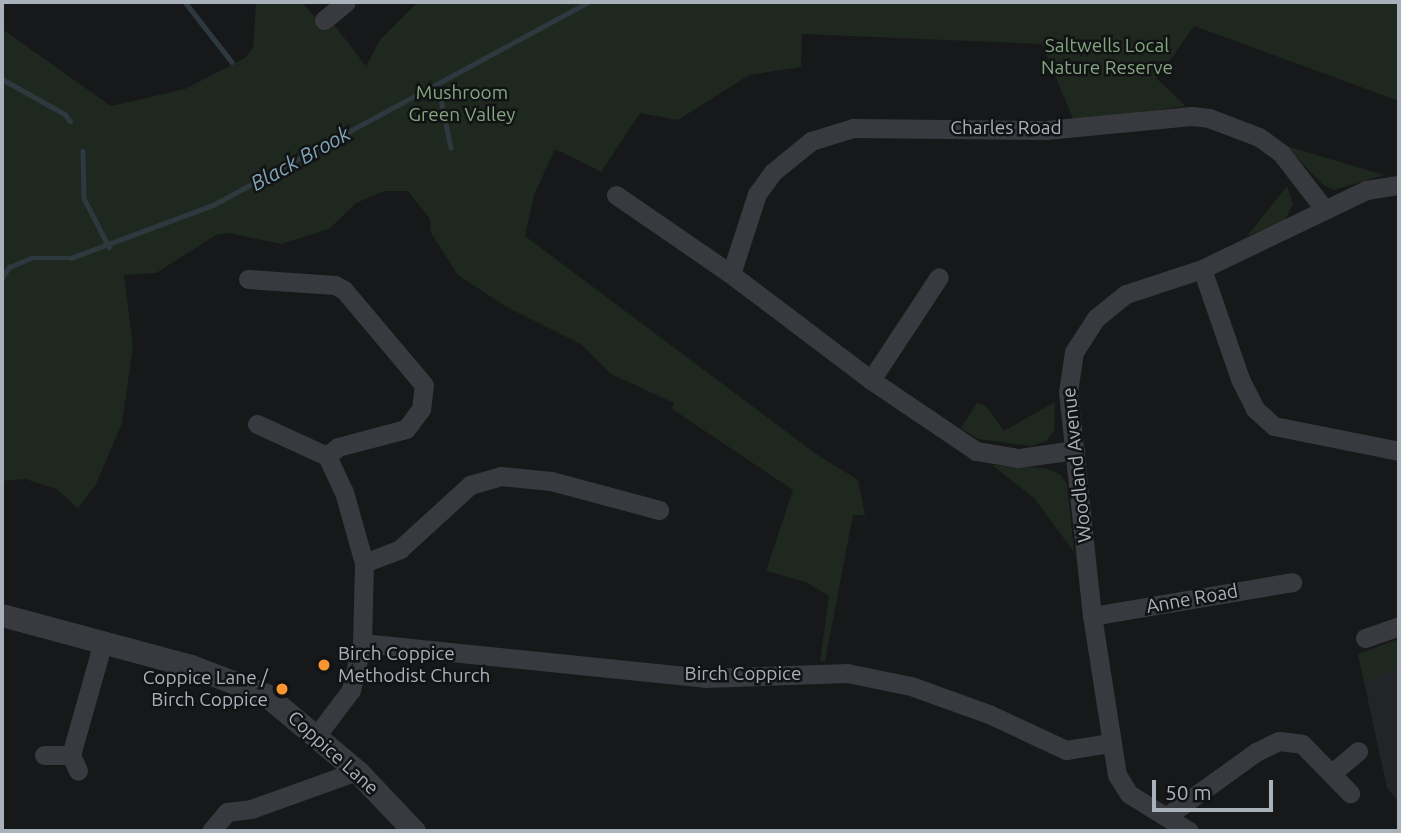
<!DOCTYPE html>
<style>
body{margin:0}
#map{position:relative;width:1401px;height:833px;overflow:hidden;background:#17181a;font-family:Ubuntu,sans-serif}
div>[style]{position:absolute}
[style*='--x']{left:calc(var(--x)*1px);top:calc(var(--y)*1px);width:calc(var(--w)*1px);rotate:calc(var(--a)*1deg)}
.built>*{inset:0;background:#232427}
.green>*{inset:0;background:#1f281f}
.stream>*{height:4.5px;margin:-2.25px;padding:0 2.25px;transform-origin:2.25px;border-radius:2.25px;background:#2d393e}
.minor>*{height:19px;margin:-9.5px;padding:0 9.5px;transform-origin:9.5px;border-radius:9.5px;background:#383a3f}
.tertiary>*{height:23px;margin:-11.5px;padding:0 11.5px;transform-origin:11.5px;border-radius:11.5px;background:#383a3f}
.dots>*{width:19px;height:19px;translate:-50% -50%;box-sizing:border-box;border:4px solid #121315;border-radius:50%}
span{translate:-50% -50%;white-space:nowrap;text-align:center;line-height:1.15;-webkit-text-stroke:5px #121315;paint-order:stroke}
.park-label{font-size:19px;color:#83a67f}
.street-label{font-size:19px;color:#a9b1ba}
.poi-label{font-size:19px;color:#a9b1ba}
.left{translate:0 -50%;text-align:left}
.right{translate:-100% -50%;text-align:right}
.water-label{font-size:21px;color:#7fa5b6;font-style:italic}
.frame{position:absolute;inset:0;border:4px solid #a9b1ba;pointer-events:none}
.scale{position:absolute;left:1152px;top:780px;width:121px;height:32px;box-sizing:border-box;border:4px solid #a9b1ba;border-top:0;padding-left:9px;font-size:21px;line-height:24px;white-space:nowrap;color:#a9b1ba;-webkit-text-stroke:5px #121315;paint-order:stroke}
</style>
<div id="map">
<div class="built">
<div style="clip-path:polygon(1399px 639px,1399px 802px,1387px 788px,1358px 654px)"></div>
</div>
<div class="green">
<div style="clip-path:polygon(256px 2px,301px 2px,315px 17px,325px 13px,366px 66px,380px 40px,418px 2px,1399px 2px,1399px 101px,1194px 26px,1157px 79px,1186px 106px,1074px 121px,1042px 44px,802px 34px,801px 67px,749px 75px,678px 120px,640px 113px,601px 172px,555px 149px,534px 195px,525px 236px,816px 454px,858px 480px,865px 515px,853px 515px,825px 661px,820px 661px,829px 596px,806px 582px,766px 571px,793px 490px,672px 409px,674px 403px,611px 374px,581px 344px,505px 306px,458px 275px,431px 233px,430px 219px,408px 191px,384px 191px,356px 203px,329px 229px,281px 244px,229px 233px,216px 235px,156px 273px,124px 275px,133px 346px,122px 423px,96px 484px,78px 509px,57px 489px,25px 479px,2px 481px,2px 29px,111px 106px,185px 89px,245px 58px,253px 48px)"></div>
<div style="clip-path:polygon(1286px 146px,1384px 175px,1334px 190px,1322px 184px)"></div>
<div style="clip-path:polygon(1287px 186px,1293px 204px,1285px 220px,1247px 236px)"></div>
<div style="clip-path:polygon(1055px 402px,1054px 431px,1046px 441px,1032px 446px,978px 439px,961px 428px,977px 403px,985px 405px,1004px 431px)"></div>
<div style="clip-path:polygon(992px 465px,1045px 468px,1061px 475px,1067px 484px,1074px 552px,1034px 498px)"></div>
<div style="clip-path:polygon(1399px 639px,1399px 666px,1364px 682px,1358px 654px)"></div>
</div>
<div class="stream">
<div style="--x:185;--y:2;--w:76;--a:51.9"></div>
<div style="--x:2;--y:79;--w:72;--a:29.1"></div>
<div style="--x:65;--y:114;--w:9;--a:54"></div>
<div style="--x:438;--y:85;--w:64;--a:78.3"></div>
<div style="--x:83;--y:151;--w:47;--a:88.8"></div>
<div style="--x:84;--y:198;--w:55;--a:63"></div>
<div style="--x:2;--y:278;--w:13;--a:-58"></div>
<div style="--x:9;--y:267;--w:24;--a:-22"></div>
<div style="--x:31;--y:258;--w:40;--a:0"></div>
<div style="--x:71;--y:258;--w:152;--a:-20.5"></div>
<div style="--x:213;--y:205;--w:426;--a:-28.4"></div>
</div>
<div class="minor">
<div style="--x:324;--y:20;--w:28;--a:-39"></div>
<div style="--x:616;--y:195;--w:140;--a:34.5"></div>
<div style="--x:1202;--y:269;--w:116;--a:70.9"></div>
<div style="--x:1240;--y:379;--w:34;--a:63"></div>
<div style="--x:1255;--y:409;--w:25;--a:42"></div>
<div style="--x:1274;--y:426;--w:127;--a:11.3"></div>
<div style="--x:248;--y:279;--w:87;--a:3.9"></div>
<div style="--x:335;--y:285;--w:10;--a:29"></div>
<div style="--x:344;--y:290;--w:124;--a:49.9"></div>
<div style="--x:424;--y:385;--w:24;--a:97"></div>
<div style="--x:421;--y:409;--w:25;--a:127"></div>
<div style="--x:406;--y:429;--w:70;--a:165.2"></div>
<div style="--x:338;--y:447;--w:14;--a:141"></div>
<div style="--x:871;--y:380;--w:123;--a:-56.6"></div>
<div style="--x:257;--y:424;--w:77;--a:24.6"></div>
<div style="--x:327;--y:456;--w:40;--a:65"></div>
<div style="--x:344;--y:492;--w:74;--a:74.3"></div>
<div style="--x:364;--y:563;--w:80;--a:91.4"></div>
<div style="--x:362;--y:643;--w:48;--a:103.2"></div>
<div style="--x:351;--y:690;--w:56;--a:127.1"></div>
<div style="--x:1075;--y:450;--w:58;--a:172"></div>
<div style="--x:1018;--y:458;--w:43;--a:-170.5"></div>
<div style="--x:976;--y:451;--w:127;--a:-145.9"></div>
<div style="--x:871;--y:380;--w:176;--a:-142.9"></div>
<div style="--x:731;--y:274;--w:84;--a:-72"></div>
<div style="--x:757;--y:194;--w:27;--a:-54"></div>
<div style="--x:773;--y:172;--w:49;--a:-39.2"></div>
<div style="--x:811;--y:141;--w:44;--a:-17.2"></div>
<div style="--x:853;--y:128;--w:193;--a:0.6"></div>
<div style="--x:1046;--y:130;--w:146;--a:-5.5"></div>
<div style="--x:1191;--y:116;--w:18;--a:6"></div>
<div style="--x:1209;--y:118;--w:53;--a:20.8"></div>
<div style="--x:1259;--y:137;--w:27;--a:36"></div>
<div style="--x:1281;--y:153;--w:72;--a:52.3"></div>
<div style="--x:364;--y:563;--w:39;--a:-21"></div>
<div style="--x:400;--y:549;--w:95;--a:-42.4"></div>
<div style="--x:470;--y:485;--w:32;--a:-16"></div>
<div style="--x:501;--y:476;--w:50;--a:5.7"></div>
<div style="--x:551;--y:481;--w:112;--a:15"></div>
<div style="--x:1092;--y:616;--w:203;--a:-9.6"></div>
<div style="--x:1365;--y:638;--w:36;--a:-19"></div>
<div style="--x:362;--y:643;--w:345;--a:5.8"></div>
<div style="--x:705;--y:678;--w:142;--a:-2"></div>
<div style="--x:847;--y:673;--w:65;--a:11.5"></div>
<div style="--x:911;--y:686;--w:85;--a:19.9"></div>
<div style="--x:991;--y:715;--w:83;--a:25"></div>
<div style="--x:1066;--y:750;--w:45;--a:-9"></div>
<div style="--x:44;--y:755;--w:27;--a:0"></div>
<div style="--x:71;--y:755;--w:17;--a:66"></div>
<div style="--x:71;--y:755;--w:117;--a:-74.2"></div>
<div style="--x:1332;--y:773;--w:34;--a:-40"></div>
<div style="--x:1167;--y:816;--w:110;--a:-35.7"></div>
<div style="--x:1256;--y:752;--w:25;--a:-26"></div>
<div style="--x:1279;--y:741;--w:23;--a:7"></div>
<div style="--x:1302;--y:744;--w:69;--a:45.6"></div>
<div style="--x:211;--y:831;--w:25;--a:-50"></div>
<div style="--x:227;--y:812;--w:24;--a:-7"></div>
<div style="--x:251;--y:809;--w:113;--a:-19.7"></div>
<div style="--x:1189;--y:831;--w:70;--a:-148.3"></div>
<div style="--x:1129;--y:794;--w:22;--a:-122"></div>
<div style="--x:1117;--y:775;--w:161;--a:-98.9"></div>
<div style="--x:1092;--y:616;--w:225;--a:-96.1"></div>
<div style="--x:1068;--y:392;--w:40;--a:-81.5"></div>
<div style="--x:1074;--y:352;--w:40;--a:-57.1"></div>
<div style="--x:1096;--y:318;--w:38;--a:-39"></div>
<div style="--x:1126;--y:294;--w:80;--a:-18.2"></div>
<div style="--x:1202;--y:269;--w:182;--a:-25.7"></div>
<div style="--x:1366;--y:190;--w:33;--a:-9"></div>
</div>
<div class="tertiary">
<div style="--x:2;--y:615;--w:196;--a:15.1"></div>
<div style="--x:191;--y:666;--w:80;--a:21.1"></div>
<div style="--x:266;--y:695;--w:119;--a:39.9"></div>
<div style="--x:357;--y:771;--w:83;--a:46.5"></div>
</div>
<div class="dots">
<div style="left:324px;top:665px;background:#fa9630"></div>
<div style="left:282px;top:689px;background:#fa9630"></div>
</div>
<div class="park-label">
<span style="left:1107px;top:57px">Saltwells Local<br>Nature Reserve</span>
<span style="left:462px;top:104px">Mushroom<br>Green Valley</span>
</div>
<div class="street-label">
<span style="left:1006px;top:128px">Charles Road</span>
<span style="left:1077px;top:465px;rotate:-96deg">Woodland Avenue</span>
<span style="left:1192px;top:599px;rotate:-10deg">Anne Road</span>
<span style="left:743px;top:674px">Birch Coppice</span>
<span style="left:333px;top:753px;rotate:42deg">Coppice Lane</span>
</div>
<div class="poi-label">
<span class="left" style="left:338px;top:665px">Birch Coppice<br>Methodist Church</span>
<span class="right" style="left:268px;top:689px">Coppice Lane /<br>Birch Coppice</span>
</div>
<div class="water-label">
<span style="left:300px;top:158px;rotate:-29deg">Black Brook</span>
</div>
<div class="frame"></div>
<div class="scale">50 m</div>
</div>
